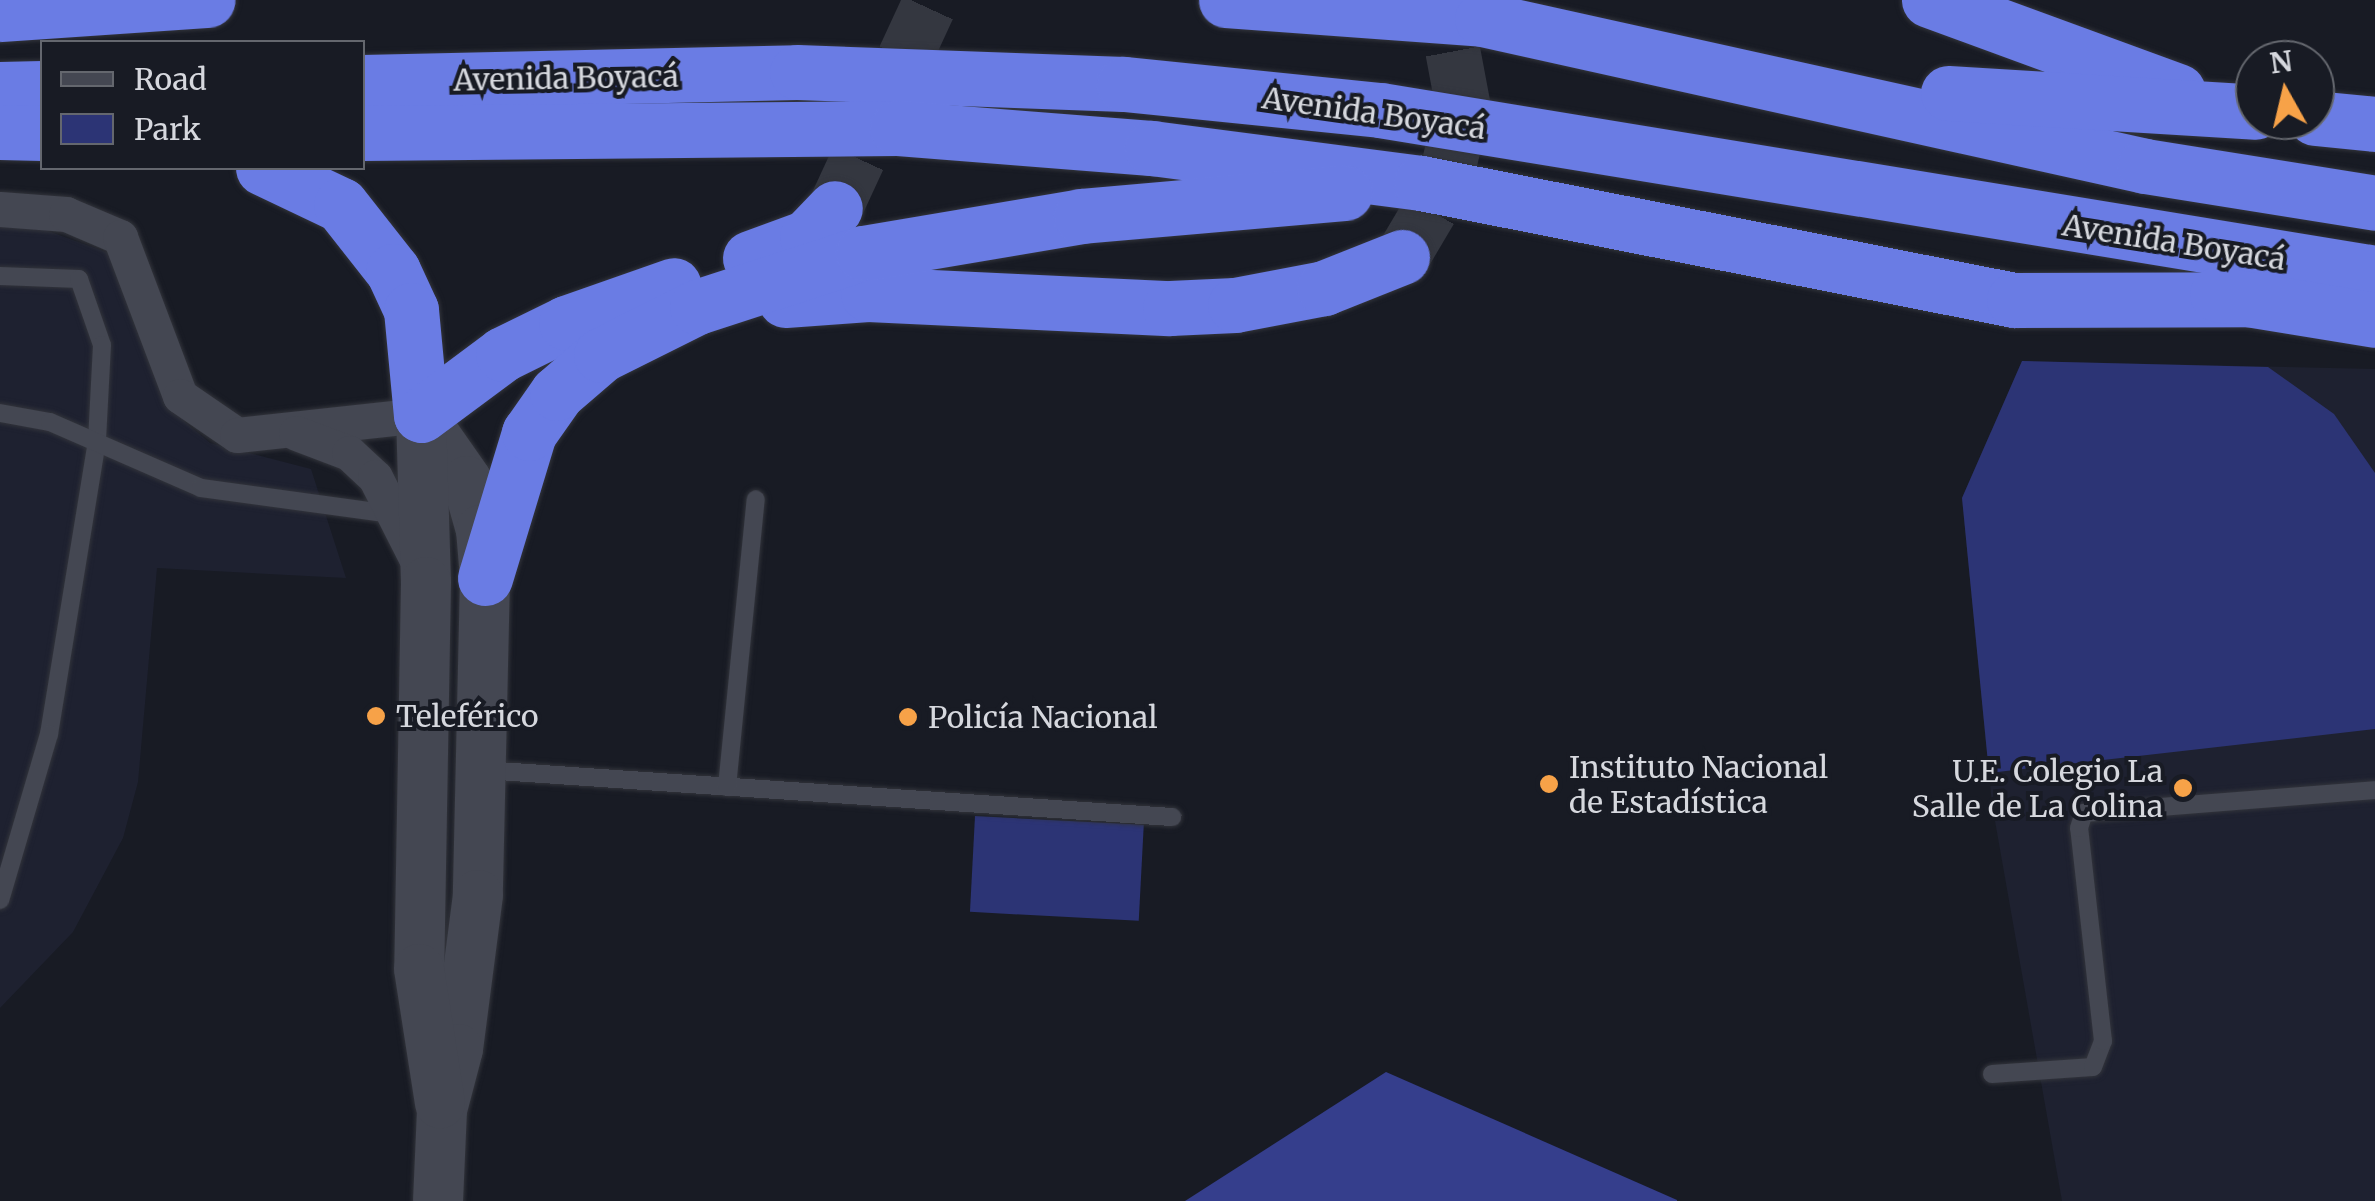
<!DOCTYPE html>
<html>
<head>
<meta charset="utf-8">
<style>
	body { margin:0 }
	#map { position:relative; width:2375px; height:1201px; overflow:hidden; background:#181b24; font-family:Merriweather,serif }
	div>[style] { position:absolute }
	.built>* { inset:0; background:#1e2130 }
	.green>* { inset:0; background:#2c3475; transform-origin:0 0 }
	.forest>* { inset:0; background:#353e8c }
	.highway-tunnel>* { height:55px; margin-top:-27.5px; transform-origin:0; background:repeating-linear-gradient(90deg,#343740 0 55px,transparent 0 83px) }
	.roads { filter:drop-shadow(0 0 2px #32343b) drop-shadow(0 0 2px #32343b) }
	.lane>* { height:18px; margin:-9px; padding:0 9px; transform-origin:9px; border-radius:9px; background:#444752 }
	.street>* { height:35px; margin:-17.5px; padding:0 17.5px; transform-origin:17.5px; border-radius:17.5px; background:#444752 }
	.secondary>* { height:50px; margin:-25px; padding:0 25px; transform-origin:25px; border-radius:25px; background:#444752 }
	.highway>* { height:55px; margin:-27.5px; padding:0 27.5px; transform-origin:27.5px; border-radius:27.5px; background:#6a7ce4 }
	.dots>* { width:28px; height:28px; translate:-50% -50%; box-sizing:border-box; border:5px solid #181b24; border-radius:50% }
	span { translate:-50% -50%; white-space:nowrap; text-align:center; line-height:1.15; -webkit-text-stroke:8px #181b24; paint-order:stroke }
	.street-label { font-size:30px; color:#d6d8de }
	.poi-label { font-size:30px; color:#d6d8de }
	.left { translate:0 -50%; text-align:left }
	.right { translate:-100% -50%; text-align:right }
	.legend { position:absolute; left:40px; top:40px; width:325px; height:130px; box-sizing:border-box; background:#181b24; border:2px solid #64676e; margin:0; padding:12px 18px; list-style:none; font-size:30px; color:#d6d8de }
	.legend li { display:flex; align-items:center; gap:20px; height:50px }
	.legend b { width:50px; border:2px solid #64676e }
	.north { position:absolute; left:2235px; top:40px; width:100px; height:100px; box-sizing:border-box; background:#181b24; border:2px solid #64676e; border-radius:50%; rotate:352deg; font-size:28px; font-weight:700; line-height:40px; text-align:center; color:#d6d8de }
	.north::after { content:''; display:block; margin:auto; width:35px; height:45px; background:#f7a248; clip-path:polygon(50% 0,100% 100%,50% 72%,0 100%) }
</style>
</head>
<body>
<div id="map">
	<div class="built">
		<div style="clip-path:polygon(0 223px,37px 227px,114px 255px,185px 422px,210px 443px,311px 469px,346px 578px,157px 568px,138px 782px,123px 838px,73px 932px,0 1008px)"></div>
		<div style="clip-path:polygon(2022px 361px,2375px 369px,2375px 1201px,2062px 1201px,1992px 804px,1962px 498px)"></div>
	</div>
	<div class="green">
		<div style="clip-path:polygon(2022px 361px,2268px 367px,2334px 414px,2375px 473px,2375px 729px,1989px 773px,1962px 498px)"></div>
		<div style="left:975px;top:816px;width:169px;height:96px;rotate:3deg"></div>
	</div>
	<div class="forest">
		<div style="clip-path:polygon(1386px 1072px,1677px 1200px,1677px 1201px,1185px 1201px)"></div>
	</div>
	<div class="highway-tunnel">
		<div style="left:835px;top:208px;width:229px;rotate:-65.2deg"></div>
		<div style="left:1402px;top:257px;width:82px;rotate:-59.4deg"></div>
		<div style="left:1444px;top:186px;width:83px;rotate:-76.8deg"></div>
		<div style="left:1463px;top:105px;width:76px;rotate:-100.6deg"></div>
		<div style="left:1449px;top:30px;width:33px;rotate:-113deg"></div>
	</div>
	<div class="roads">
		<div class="lane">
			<div style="left:0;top:276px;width:79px;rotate:2.2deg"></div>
			<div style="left:79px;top:279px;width:70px;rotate:70.8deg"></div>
			<div style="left:102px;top:345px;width:96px;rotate:93deg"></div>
			<div style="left:97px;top:441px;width:297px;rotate:99.3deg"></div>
			<div style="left:49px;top:734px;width:173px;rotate:106.4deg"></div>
			<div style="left:0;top:413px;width:51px;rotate:10.2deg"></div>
			<div style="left:50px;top:422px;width:165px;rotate:23.6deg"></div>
			<div style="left:201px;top:488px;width:193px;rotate:7.8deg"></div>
			<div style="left:484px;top:770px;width:690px;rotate:3.91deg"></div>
			<div style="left:727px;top:787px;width:289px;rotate:-84.3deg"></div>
			<div style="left:1992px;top:1074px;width:101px;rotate:-4deg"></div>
			<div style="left:2093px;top:1067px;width:28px;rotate:-69deg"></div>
			<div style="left:2103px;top:1041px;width:214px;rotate:-96.4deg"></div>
			<div style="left:2079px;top:828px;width:16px;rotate:-72deg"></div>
			<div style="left:2084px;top:813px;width:292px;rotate:-4.5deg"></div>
		</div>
		<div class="street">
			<div style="left:0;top:209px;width:66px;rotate:4.3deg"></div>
			<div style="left:66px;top:214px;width:59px;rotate:23.1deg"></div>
			<div style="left:120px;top:237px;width:170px;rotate:69.3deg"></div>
			<div style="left:180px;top:396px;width:69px;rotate:34.4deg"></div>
			<div style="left:237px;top:435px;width:185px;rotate:-6.2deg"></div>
			<div style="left:296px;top:433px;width:57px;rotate:20.7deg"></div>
			<div style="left:349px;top:453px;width:35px;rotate:43deg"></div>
			<div style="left:375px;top:477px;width:91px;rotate:63.2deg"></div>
		</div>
		<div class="secondary">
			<div style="left:421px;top:415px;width:80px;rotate:55.1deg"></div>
			<div style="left:467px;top:481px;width:51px;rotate:74.1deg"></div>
			<div style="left:481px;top:530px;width:48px;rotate:85.2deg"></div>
			<div style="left:485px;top:578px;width:317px;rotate:91.3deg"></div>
			<div style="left:478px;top:895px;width:155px;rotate:97.4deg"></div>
			<div style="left:458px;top:1049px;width:63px;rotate:104.7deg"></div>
			<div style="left:442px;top:1110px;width:91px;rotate:92.5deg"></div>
			<div style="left:421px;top:415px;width:167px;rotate:88.3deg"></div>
			<div style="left:426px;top:582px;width:387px;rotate:91deg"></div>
			<div style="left:419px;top:969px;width:136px;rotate:81.1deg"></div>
		</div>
		<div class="highway">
			<div style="left:1226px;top:0;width:257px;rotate:4.2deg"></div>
			<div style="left:1482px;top:19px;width:679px;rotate:12.5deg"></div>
			<div style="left:2145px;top:166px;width:233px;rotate:9.1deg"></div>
			<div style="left:1929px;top:0;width:265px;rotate:20.1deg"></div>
			<div style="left:0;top:14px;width:208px;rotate:-3.9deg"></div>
			<div style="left:362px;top:82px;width:435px;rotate:-1.3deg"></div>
			<div style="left:797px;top:72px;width:327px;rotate:2.1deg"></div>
			<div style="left:1124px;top:84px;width:257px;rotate:5.8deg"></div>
			<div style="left:1380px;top:110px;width:1008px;rotate:9.3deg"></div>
			<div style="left:0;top:89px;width:42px;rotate:-1.4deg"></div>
			<div style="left:1948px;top:93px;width:308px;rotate:3.5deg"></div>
			<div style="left:2315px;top:118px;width:60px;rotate:5.7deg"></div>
			<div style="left:0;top:132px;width:42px;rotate:1.4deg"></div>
			<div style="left:362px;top:133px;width:535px;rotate:-0.54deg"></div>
			<div style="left:897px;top:128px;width:256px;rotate:4.5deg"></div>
			<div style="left:1152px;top:148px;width:271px;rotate:7.4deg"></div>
			<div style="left:1421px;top:183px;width:604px;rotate:11.16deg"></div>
			<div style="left:2014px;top:300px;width:240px;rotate:-0.2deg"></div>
			<div style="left:263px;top:168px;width:86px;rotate:25.4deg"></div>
			<div style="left:341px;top:205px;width:84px;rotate:51.8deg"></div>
			<div style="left:393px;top:271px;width:43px;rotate:65.2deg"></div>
			<div style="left:411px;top:310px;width:105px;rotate:84.6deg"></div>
			<div style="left:750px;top:258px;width:61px;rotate:-20.2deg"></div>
			<div style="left:807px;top:237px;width:40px;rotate:-46deg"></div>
			<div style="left:2217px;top:294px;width:160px;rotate:9.3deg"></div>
			<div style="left:785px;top:300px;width:83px;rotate:-4.1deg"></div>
			<div style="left:868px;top:294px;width:302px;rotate:2.7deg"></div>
			<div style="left:1170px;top:308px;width:65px;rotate:-2.6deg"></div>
			<div style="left:1235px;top:305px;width:91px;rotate:-10.8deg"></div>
			<div style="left:1324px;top:288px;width:84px;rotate:-21.7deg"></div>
			<div style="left:421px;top:415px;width:102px;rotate:-36.6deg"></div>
			<div style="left:503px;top:354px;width:70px;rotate:-26.2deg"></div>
			<div style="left:566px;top:323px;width:114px;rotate:-19.4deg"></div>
			<div style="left:485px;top:578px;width:152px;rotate:-73.1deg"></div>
			<div style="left:529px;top:433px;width:49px;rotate:-55deg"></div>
			<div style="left:557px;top:393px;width:58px;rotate:-40.8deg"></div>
			<div style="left:601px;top:355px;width:107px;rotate:-26.6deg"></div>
			<div style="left:697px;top:307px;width:175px;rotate:-18deg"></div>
			<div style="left:863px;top:253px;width:221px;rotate:-9.6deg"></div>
			<div style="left:1081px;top:216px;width:265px;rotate:-5deg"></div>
		</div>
	</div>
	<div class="dots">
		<div style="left:376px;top:716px;background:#f7a248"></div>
		<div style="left:908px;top:717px;background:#f7a248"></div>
		<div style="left:1549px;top:784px;background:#f7a248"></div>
		<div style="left:2183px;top:788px;background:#f7a248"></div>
	</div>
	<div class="street-label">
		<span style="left:566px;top:78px;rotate:-1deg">Avenida Boyacá</span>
		<span style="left:1374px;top:113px;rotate:8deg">Avenida Boyacá</span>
		<span style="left:2174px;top:242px;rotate:9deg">Avenida Boyacá</span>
	</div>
	<div class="poi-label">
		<span class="left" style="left:396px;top:716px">Teleférico</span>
		<span class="left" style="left:928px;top:717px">Policía Nacional</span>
		<span class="left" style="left:1569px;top:784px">Instituto Nacional<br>de Estadística</span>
		<span class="right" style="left:2163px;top:788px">U.E. Colegio La<br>Salle de La Colina</span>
	</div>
	<ul class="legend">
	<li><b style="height:12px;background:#444752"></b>Road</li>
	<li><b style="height:28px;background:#2c3475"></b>Park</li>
	</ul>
	<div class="north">N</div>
</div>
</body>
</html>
